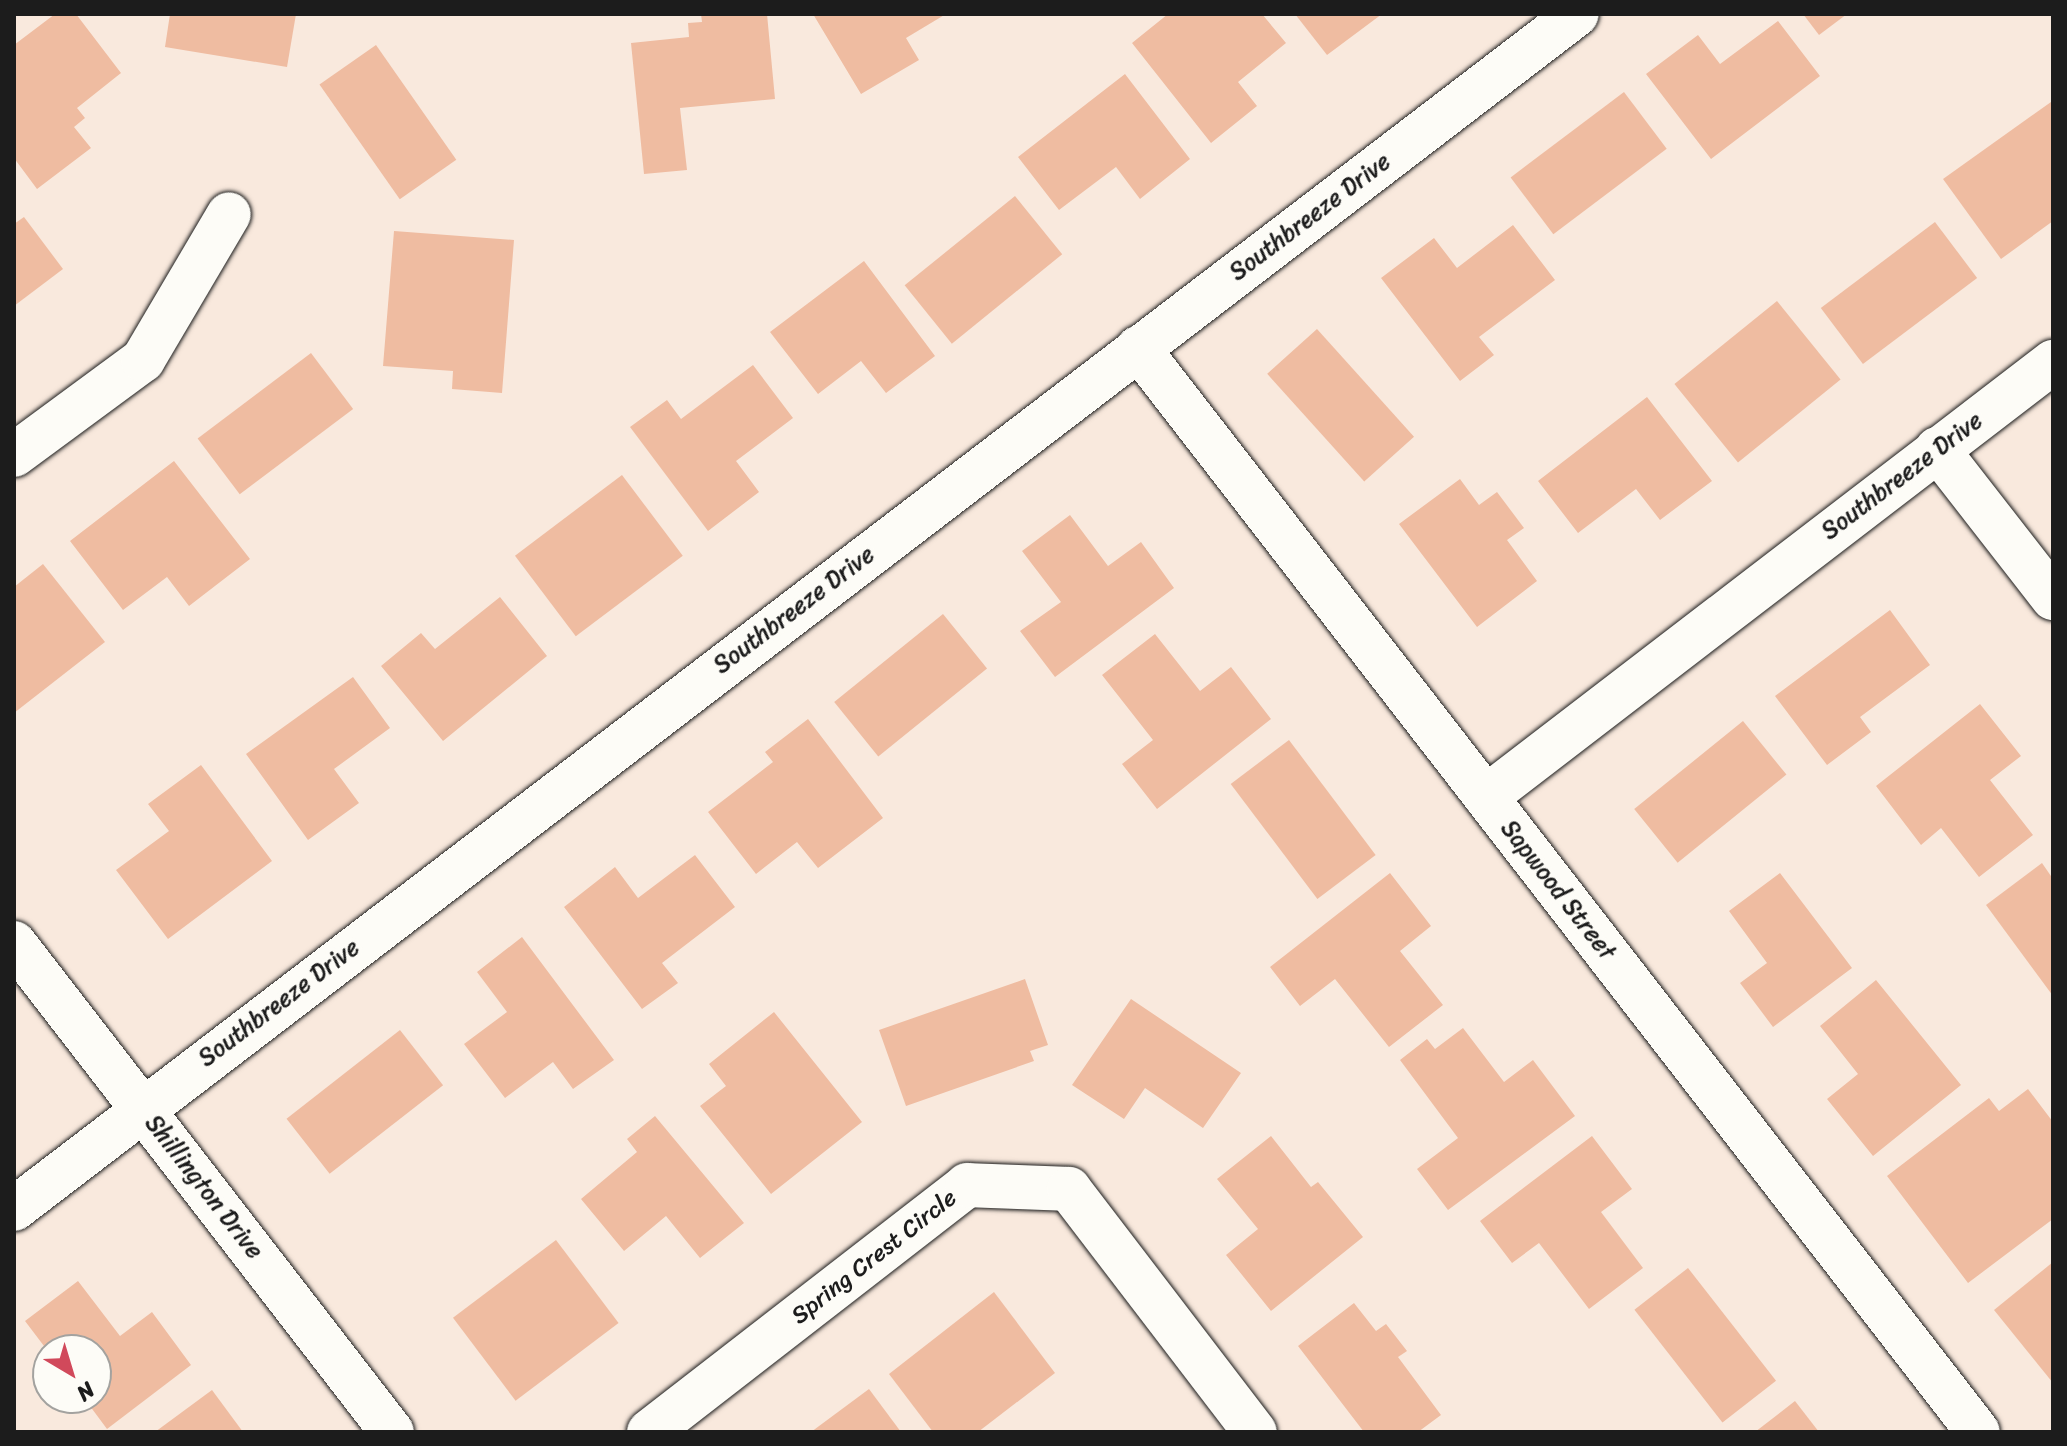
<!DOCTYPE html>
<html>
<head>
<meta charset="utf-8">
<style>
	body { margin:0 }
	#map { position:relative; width:2067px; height:1446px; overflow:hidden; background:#f9e9dd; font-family:Sriracha,sans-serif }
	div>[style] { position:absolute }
	.building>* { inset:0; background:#efbca1; transform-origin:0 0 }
	.roads { filter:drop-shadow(0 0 2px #1c1c1c) drop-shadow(0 0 2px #1c1c1c) }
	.street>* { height:44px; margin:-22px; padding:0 22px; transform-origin:22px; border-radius:22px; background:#fdfcf7 }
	span { translate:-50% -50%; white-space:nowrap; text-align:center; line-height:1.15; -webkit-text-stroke:8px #fdfcf7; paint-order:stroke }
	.street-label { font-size:24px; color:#1c1c1c }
	.frame { position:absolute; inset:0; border:16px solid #1c1c1c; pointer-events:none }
	.north { position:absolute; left:32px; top:1334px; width:80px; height:80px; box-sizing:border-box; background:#fdfcf7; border:2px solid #a3a29f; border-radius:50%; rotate:142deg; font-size:22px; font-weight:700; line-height:32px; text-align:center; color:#1c1c1c }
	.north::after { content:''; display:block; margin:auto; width:28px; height:36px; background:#d1495b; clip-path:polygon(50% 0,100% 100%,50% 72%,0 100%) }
</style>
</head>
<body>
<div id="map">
	<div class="building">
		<div style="clip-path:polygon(55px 14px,76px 14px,121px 73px,77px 108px,85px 118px,74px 127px,91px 148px,37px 189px,14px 158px,14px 45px)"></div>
		<div style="clip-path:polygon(170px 14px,296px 14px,287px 67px,165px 47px)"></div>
		<div style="clip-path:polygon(701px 14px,767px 14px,775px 99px,680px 108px,687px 170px,644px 174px,631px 43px,689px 37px,688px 23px,702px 22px)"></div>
		<div style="clip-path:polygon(813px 14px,946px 14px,906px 38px,919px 60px,861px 94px)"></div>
		<div style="clip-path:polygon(1168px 14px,1262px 14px,1286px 43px,1238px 82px,1257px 106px,1211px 143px,1132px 43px)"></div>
		<div style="clip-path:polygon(1295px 14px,1382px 14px,1327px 55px)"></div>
		<div style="clip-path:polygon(1803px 14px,1847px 14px,1819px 35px)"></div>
		<div style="clip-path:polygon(1778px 21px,1820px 76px,1711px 159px,1646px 74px,1698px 35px,1720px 64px)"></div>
		<div style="left:376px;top:45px;width:140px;height:69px;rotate:55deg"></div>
		<div style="clip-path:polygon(1125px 74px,1190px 159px,1140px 199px,1116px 167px,1059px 210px,1018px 157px)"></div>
		<div style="left:1624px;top:92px;width:71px;height:142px;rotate:53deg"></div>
		<div style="clip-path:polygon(2051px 102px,2053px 221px,2001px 259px,1943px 179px)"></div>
		<div style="left:1015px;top:196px;width:75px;height:142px;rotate:51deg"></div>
		<div style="clip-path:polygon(24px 217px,63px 269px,14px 306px,14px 224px)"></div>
		<div style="left:1935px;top:222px;width:70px;height:143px;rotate:53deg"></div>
		<div style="clip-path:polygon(1513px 225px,1555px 280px,1479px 337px,1494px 355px,1460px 381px,1381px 278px,1434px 238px,1457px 268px)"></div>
		<div style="clip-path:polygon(394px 231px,514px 240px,502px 393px,452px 389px,453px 371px,383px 366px)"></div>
		<div style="clip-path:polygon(864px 261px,935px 356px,886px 393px,861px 361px,818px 394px,770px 332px)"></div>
		<div style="left:1777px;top:301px;width:101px;height:132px;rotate:51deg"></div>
		<div style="left:1317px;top:329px;width:145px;height:67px;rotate:48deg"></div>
		<div style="left:311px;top:353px;width:70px;height:142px;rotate:53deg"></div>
		<div style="clip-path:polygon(753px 365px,793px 418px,736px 461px,759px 492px,708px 531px,630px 427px,667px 400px,681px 419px)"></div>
		<div style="clip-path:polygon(1647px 397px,1712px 481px,1660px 520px,1636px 489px,1578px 533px,1538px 481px)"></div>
		<div style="clip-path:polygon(174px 461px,250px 559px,189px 606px,167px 577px,123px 610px,70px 541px)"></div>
		<div style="left:622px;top:475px;width:101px;height:134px;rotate:53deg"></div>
		<div style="clip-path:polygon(1460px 479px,1479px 505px,1497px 492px,1524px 528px,1507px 540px,1537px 581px,1477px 627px,1399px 524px)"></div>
		<div style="clip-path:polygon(1070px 515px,1108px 566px,1141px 542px,1174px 588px,1055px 677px,1020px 631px,1061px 602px,1022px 551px)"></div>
		<div style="clip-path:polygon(43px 564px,105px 642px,14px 713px,14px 587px)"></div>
		<div style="clip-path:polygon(500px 597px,547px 656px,443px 741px,381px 666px,421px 633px,435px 649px)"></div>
		<div style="clip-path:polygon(1890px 610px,1930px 665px,1860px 717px,1871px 732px,1827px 765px,1775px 696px)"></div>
		<div style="left:943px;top:614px;width:70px;height:140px;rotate:51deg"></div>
		<div style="clip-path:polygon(1155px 634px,1200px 691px,1231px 667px,1271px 719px,1157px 809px,1122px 764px,1153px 740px,1102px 675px)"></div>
		<div style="clip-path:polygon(353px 677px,390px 728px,334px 769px,359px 803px,308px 840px,246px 754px)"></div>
		<div style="clip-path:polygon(1980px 704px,2021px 756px,1990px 780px,2033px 835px,1979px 877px,1941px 828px,1921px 845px,1876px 786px)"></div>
		<div style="clip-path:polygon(808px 719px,883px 818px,818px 868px,797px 842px,756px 874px,708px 812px,773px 762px,765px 752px)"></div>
		<div style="left:1743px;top:721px;width:69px;height:140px;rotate:51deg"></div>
		<div style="left:1289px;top:740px;width:144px;height:73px;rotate:53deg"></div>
		<div style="clip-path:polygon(201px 765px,272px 861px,168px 939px,116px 870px,169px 831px,148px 804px)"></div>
		<div style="clip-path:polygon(695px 855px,735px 907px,662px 963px,678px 983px,642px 1009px,564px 907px,615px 867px,638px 898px)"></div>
		<div style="clip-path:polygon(2042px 863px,2053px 879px,2053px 996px,1986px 905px)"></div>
		<div style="clip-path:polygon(1390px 873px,1431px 926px,1400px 951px,1443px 1005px,1389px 1047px,1335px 979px,1300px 1006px,1270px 967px)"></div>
		<div style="clip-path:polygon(1780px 873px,1852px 968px,1773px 1027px,1740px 983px,1767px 963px,1729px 911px)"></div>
		<div style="clip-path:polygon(522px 937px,614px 1060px,573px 1089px,553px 1062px,505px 1098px,464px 1044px,507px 1012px,477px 972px)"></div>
		<div style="clip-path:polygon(1025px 979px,1048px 1045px,1030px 1051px,1034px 1061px,906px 1106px,879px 1030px)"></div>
		<div style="clip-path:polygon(1876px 980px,1961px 1085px,1873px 1156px,1827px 1099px,1858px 1074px,1820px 1026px)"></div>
		<div style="clip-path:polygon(1131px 999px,1241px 1073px,1203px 1128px,1145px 1088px,1124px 1119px,1072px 1085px)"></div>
		<div style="clip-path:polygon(774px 1012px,862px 1122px,771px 1194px,700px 1106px,726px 1086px,709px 1064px)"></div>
		<div style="clip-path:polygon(1463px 1028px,1504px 1082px,1533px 1060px,1575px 1116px,1448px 1210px,1417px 1169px,1458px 1138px,1400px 1060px,1427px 1039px,1435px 1049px)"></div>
		<div style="left:400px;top:1030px;width:70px;height:144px;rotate:52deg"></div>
		<div style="clip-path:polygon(2028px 1089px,2053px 1122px,2053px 1219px,1968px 1283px,1887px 1176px,1989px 1098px,1999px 1111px)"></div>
		<div style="clip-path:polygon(655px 1116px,744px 1223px,700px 1258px,666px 1216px,624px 1251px,581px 1199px,637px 1152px,627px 1139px)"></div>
		<div style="clip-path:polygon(1271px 1136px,1311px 1187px,1318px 1182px,1363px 1237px,1271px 1311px,1226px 1255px,1258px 1229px,1217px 1179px)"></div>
		<div style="clip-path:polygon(1592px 1136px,1632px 1189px,1601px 1212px,1643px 1268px,1589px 1309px,1539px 1243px,1512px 1263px,1480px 1221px)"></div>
		<div style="left:556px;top:1240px;width:104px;height:129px;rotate:53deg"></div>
		<div style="clip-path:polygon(2053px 1262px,2053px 1383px,1994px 1310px)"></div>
		<div style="left:1688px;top:1268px;width:143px;height:68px;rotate:52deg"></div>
		<div style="clip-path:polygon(78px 1281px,120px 1336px,152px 1312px,191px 1365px,107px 1429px,84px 1398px,96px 1398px,96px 1350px,47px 1350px,25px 1321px)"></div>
		<div style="clip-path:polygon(994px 1292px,1055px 1373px,978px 1432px,933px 1432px,889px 1374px)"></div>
		<div style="clip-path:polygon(1354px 1303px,1376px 1331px,1386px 1324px,1407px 1351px,1398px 1357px,1441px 1415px,1418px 1432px,1364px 1432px,1298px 1346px)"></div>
		<div style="clip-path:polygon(869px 1389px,901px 1432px,811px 1432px)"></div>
		<div style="clip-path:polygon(212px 1390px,243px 1432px,155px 1432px)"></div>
		<div style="clip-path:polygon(1795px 1401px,1819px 1432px,1755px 1432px)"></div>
	</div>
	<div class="roads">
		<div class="street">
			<div style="left:1138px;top:348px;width:1371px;rotate:52.23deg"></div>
			<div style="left:1937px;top:449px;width:189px;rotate:52.1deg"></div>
			<div style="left:14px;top:455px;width:160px;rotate:-36.4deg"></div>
			<div style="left:143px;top:360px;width:169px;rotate:-59.5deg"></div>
			<div style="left:1486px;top:797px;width:715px;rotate:-37.5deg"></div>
			<div style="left:14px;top:943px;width:618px;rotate:52.3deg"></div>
			<div style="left:14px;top:1209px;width:1967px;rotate:-37.4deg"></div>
			<div style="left:649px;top:1432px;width:403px;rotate:-37.8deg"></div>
			<div style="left:967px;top:1185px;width:102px;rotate:2.2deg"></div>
			<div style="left:1069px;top:1189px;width:306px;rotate:52.6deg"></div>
		</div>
	</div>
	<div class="street-label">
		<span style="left:1310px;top:217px;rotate:-37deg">Southbreeze Drive</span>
		<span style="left:1902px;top:476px;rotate:-37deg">Southbreeze Drive</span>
		<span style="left:794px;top:610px;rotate:-37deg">Southbreeze Drive</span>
		<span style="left:1558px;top:890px;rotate:52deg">Sapwood Street</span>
		<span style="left:279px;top:1003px;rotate:-37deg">Southbreeze Drive</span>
		<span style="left:204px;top:1187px;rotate:52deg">Shillington Drive</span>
		<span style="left:874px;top:1257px;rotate:-38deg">Spring Crest Circle</span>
	</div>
	<div class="frame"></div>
	<div class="north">N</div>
</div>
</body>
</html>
